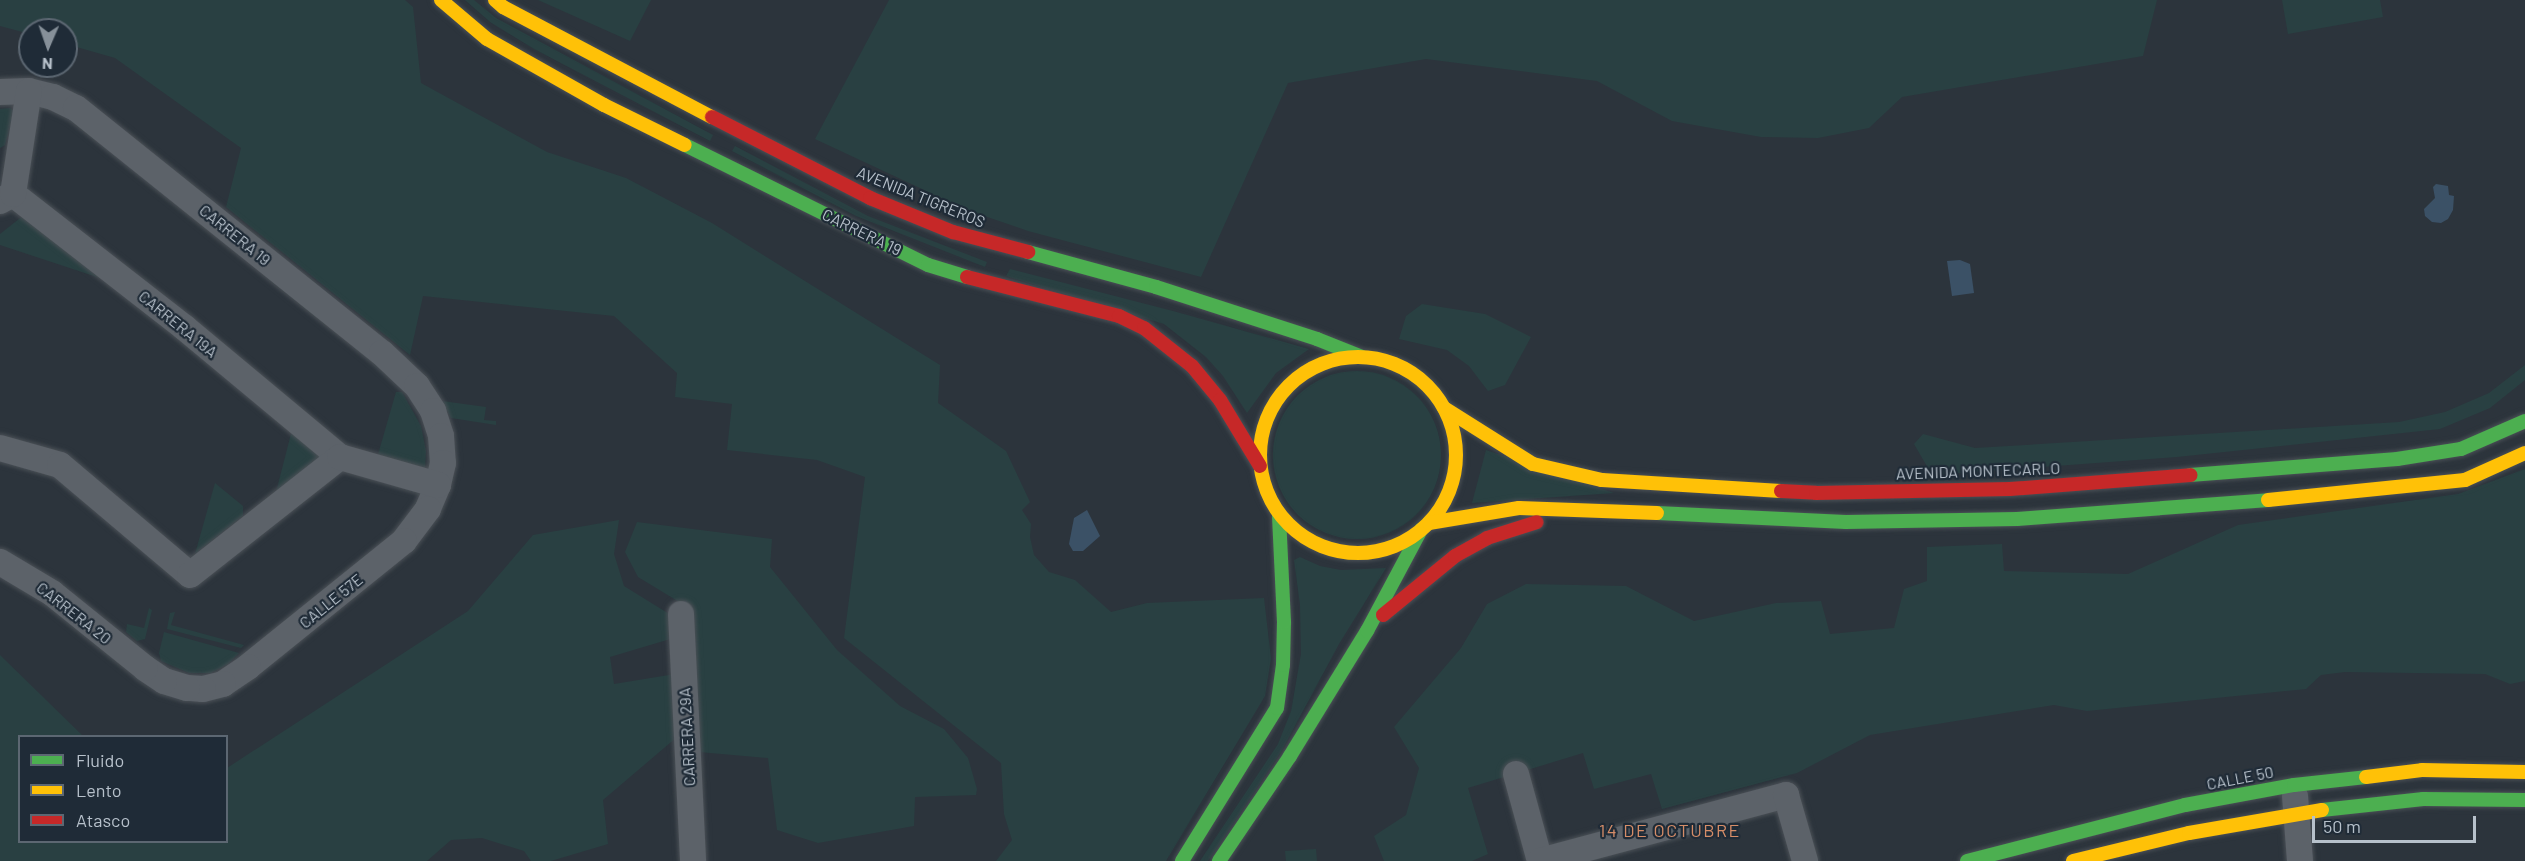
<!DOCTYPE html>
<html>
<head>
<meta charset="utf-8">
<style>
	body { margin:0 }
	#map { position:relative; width:2525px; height:861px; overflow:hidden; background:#2c343c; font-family:Barlow,sans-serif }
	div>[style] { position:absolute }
	.green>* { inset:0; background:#294042 }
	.round { border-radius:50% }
	.water>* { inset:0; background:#3b5166 }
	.roads { filter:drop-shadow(0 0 2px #4a5056) drop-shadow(0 0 2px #4a5056) }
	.street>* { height:26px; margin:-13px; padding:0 13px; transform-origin:13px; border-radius:13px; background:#5c6269 }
	.fast>* { height:14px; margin:-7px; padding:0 7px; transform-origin:7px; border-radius:7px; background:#4caf50 }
	.slow>* { height:14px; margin:-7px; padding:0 7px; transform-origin:7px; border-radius:7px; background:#ffc107 }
	.slow>.ring { margin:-7px; padding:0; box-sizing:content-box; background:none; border:14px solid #ffc107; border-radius:50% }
	.jam>* { height:14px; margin:-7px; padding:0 7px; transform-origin:7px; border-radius:7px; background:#c62828 }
	span { translate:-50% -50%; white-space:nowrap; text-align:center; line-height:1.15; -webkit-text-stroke:4.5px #1f2b37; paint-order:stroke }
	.street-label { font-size:16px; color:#b7c1cb }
	.neighbourhood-label { font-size:18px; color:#d68d68; letter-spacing:1.5px }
	.legend { position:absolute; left:18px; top:735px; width:210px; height:108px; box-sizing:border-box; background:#1f2b37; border:2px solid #5c6772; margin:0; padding:8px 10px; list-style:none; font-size:18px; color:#b7c1cb }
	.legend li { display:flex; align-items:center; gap:12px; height:30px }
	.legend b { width:30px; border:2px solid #5c6772 }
	.north { position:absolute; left:18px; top:18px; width:60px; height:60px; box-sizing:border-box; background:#1f2b37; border:2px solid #5c6772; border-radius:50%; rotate:182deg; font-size:16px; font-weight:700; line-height:24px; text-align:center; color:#b7c1cb }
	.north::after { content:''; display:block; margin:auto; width:21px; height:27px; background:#869099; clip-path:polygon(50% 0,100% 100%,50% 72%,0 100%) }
	.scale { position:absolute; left:2312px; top:816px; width:164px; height:27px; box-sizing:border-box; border:3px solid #b7c1cb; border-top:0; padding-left:8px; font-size:18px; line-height:21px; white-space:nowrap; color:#b7c1cb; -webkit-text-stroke:4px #1f2b37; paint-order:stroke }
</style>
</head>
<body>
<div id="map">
	<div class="green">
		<div style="clip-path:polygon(0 0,405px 0,413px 7px,421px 83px,547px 152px,626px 178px,712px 223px,940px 365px,938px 403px,1006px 451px,1030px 502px,1022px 510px,1031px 524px,1030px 537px,1034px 555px,1049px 572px,1075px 580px,1111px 612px,1147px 603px,1264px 598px,1271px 658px,1265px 696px,1166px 861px,996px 861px,1012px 840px,1004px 814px,1001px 763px,844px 638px,865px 477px,817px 460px,727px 450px,732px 404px,675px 397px,677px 373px,614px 316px,423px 296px,410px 355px,226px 207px,241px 148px,115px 58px,66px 44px,66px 30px,30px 30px,30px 34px,0 26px)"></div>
		<div style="clip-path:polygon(465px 0,474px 0,496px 18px,713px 135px,710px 141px,534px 49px,490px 22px)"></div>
		<div style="clip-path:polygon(538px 0,651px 0,630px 41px)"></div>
		<div style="clip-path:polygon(889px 0,2157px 0,2143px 56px,1902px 97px,1869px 128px,1818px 138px,1761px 137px,1672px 121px,1597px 81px,1426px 59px,1288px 83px,1201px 277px,1028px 231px,967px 210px,815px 139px)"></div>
		<div style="clip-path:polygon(2282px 0,2380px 0,2383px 17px,2288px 34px)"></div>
		<div style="clip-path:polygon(10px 108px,14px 111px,5px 145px,0 148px,0 109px)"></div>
		<div style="clip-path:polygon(735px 146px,868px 216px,987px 262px,985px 267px,856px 216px,732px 151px)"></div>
		<div style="clip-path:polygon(24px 215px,109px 281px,0 245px,0 234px)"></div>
		<div style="clip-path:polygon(1010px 269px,1173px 311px,1309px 349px,1276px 373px,1247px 413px,1223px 376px,1206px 357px,1164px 324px,1006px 276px)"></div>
		<div style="clip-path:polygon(1422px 304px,1485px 314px,1531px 337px,1505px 385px,1488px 391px,1469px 366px,1447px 350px,1399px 339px,1406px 316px)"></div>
		<div style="clip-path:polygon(2525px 365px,2525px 380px,2490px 408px,2440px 429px,2177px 457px,1932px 475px,1914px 444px,1923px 434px,1975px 448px,2399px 422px,2445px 412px,2489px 393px)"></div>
		<div class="round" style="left:1273px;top:371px;width:168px;height:168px"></div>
		<div style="clip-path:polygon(396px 392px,402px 392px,421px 426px,426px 451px,425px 468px,419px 469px,377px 458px)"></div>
		<div style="clip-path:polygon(442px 401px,486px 407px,484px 420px,496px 421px,496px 425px,451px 418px)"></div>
		<div style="clip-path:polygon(292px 430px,323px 458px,275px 496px)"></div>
		<div style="clip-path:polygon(1486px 450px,1614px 493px,1472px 503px)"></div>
		<div style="clip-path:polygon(2525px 469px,2525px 681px,2510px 684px,2485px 674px,2345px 672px,2321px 675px,2306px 689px,2087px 711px,2054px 705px,1870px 735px,1797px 773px,1662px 809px,1651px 774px,1594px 789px,1583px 753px,1468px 788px,1488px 854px,1472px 861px,1384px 861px,1374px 836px,1406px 815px,1419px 768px,1394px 727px,1461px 648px,1487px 604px,1526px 584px,1626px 586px,1694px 621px,1776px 603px,1821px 601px,1830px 634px,1894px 628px,1904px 589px,1927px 581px,1927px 547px,2002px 544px,2004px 571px,2128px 574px,2238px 525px,2458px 494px)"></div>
		<div style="clip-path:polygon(215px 483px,243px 506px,243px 516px,195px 554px)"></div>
		<div style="clip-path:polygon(619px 520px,614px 554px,624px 586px,674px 617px,677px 637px,610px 657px,614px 684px,675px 674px,677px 737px,603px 800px,608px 844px,551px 861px,531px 861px,524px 851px,482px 838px,451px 840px,427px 861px,0 861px,0 655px,83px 736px,20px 736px,20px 842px,226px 842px,227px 768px,468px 611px,533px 535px)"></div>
		<div style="clip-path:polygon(637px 522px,772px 539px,770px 567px,837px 650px,900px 706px,944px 729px,968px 758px,977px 789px,976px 795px,915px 797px,914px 826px,818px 843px,777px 830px,768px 758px,699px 752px,694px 611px,638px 577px,625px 552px)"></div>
		<div style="clip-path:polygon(1300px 557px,1320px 566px,1341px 570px,1386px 568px,1339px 644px,1282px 750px,1208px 861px,1200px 861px,1278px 744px,1291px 711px,1301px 654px,1300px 605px,1294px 560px)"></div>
		<div style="clip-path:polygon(149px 608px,152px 610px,145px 639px,137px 641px,126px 632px,127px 624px,144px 628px)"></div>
		<div style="clip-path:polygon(175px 612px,171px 625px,244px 645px,241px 648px,167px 629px,170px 613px)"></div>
		<div style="clip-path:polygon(164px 632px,239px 653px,228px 664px,211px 673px,189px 673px,161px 661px,159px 653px)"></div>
		<div style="clip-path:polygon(1316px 849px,1317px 861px,1286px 861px,1285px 851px)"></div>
	</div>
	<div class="water">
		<div style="clip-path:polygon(2436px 184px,2448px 186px,2449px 195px,2454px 196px,2453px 210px,2448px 219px,2441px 223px,2432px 222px,2425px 216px,2424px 209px,2435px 198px,2433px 187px)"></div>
		<div style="clip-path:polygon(1960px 260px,1970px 264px,1974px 293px,1952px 296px,1947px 261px)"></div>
		<div style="clip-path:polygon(1087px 510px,1100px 536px,1083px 551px,1073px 551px,1069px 544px,1074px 518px)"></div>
	</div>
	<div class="roads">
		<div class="street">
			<div style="left:0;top:92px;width:29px;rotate:-2deg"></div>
			<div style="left:29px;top:91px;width:25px;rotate:14deg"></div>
			<div style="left:53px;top:97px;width:25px;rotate:26deg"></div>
			<div style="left:76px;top:108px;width:392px;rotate:38.7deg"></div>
			<div style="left:382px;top:353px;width:48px;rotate:43.3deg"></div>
			<div style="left:417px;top:386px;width:30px;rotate:57deg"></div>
			<div style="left:433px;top:411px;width:26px;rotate:72deg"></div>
			<div style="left:441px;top:436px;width:27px;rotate:86deg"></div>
			<div style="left:443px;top:463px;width:23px;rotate:103deg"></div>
			<div style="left:438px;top:485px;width:26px;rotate:113deg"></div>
			<div style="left:428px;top:509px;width:40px;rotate:127deg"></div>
			<div style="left:404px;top:541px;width:201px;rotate:141.1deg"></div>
			<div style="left:248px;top:667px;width:30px;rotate:146deg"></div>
			<div style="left:223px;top:684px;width:21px;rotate:166deg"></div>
			<div style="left:203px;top:689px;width:16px;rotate:-176deg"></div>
			<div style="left:187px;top:688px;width:24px;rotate:-163deg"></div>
			<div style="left:164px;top:681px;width:23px;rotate:-146deg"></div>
			<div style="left:145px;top:668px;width:119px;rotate:-141.1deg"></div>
			<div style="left:52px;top:593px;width:61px;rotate:-149.2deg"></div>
			<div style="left:13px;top:194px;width:218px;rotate:37.9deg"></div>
			<div style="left:185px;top:328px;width:202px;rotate:39.8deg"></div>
			<div style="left:0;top:201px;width:15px;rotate:-28deg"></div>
			<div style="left:13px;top:194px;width:104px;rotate:-81.2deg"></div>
			<div style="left:0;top:448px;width:62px;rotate:15.8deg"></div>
			<div style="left:60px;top:465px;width:170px;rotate:40.2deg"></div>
			<div style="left:190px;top:575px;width:191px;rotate:-38.2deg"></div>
			<div style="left:340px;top:457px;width:102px;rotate:15.9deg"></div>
			<div style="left:681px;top:614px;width:247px;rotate:87.2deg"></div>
			<div style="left:1516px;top:774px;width:90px;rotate:74.6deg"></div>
			<div style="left:2295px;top:796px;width:65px;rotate:85.6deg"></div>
			<div style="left:1540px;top:861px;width:255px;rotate:-15deg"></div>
			<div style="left:1786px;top:795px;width:69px;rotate:73.9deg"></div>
		</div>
		<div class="fast">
			<div style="left:685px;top:145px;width:271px;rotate:26.3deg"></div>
			<div style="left:928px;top:265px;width:41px;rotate:17.1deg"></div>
			<div style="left:1028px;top:252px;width:133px;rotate:15.3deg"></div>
			<div style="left:1156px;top:287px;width:169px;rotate:17.9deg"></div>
			<div style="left:1317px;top:339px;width:48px;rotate:21.8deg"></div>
			<div style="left:2190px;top:475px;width:208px;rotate:-4.4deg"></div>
			<div style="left:2397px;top:459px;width:65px;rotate:-8.9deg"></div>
			<div style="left:2461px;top:449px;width:70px;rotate:-23.6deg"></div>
			<div style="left:1657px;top:513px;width:189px;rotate:2.7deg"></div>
			<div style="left:1846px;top:522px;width:171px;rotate:-1deg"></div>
			<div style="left:2017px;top:519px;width:252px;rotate:-4.3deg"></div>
			<div style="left:2322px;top:810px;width:102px;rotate:-6.2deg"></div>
			<div style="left:2423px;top:799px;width:102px;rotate:0.6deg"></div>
			<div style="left:1182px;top:861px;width:180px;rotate:-58.2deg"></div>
			<div style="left:1277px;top:708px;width:43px;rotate:-82.1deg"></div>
			<div style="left:1283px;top:665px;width:43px;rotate:-88.7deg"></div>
			<div style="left:1284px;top:622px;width:108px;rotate:-92.7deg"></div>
			<div style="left:1219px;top:861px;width:127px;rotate:-55.9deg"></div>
			<div style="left:1290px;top:756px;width:147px;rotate:-58.4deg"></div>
			<div style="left:1367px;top:631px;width:115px;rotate:-61.9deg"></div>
			<div style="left:1967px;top:861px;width:225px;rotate:-14.4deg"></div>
			<div style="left:2185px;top:805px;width:111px;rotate:-10.4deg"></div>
			<div style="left:2294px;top:785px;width:72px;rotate:-6.3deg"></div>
		</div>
		<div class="slow">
			<div style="left:441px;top:0;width:60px;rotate:40.3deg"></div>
			<div style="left:487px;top:39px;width:134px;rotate:29.4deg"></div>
			<div style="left:604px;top:105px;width:90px;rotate:26.3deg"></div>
			<div style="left:495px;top:0;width:11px;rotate:41deg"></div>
			<div style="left:503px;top:7px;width:236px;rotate:27.8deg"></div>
			<div class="ring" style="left:1260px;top:357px;width:182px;height:182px"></div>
			<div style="left:1444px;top:408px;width:105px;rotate:32.2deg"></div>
			<div style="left:1533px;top:464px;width:71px;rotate:13.1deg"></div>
			<div style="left:1602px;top:480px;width:179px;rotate:3.5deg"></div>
			<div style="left:2268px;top:500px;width:198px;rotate:-5.8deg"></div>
			<div style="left:2465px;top:480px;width:66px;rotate:-24.2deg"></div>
			<div style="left:1429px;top:523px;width:91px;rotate:-9.5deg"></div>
			<div style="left:1519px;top:508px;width:138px;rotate:2.1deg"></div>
			<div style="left:2366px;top:777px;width:56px;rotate:-7.1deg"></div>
			<div style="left:2422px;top:770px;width:103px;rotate:1.1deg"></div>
			<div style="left:2073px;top:861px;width:119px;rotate:-13.6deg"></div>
			<div style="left:2189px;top:833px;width:135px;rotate:-9.8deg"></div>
		</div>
		<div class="jam">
			<div style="left:712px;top:117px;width:178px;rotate:27.1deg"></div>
			<div style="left:870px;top:198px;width:90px;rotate:22.3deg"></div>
			<div style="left:953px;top:232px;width:78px;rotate:14.9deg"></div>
			<div style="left:967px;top:277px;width:157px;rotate:14.4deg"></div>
			<div style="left:1119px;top:316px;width:28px;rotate:26deg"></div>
			<div style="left:1144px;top:328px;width:61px;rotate:38.4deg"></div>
			<div style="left:1192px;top:366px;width:44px;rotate:50.5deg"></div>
			<div style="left:1220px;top:400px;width:77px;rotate:58.8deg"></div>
			<div style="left:1781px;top:491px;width:35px;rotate:3deg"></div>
			<div style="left:1816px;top:493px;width:194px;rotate:-1.2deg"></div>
			<div style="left:2010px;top:489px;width:181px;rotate:-4.4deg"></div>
			<div style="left:1383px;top:615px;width:93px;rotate:-39.3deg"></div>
			<div style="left:1455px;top:556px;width:37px;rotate:-29deg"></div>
			<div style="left:1487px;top:538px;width:52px;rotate:-17.7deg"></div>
		</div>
	</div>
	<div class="street-label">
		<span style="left:921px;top:197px;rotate:22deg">AVENIDA TIGREROS</span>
		<span style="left:862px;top:232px;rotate:26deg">CARRERA 19</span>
		<span style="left:235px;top:235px;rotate:39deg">CARRERA 19</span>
		<span style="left:178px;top:324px;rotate:39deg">CARRERA 19A</span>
		<span style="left:1978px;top:471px;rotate:-2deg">AVENIDA MONTECARLO</span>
		<span style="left:331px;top:601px;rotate:-39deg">CALLE 57E</span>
		<span style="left:74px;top:613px;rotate:38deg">CARRERA 20</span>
		<span style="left:687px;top:737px;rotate:-93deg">CARRERA 29A</span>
		<span style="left:2240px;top:778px;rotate:-11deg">CALLE 50</span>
	</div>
	<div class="neighbourhood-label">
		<span style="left:1670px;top:830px">14 DE OCTUBRE</span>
	</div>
	<ul class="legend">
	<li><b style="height:8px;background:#4caf50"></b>Fluido</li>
	<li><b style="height:8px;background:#ffc107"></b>Lento</li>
	<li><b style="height:8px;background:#c62828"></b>Atasco</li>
	</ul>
	<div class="north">N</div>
	<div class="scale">50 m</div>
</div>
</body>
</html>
